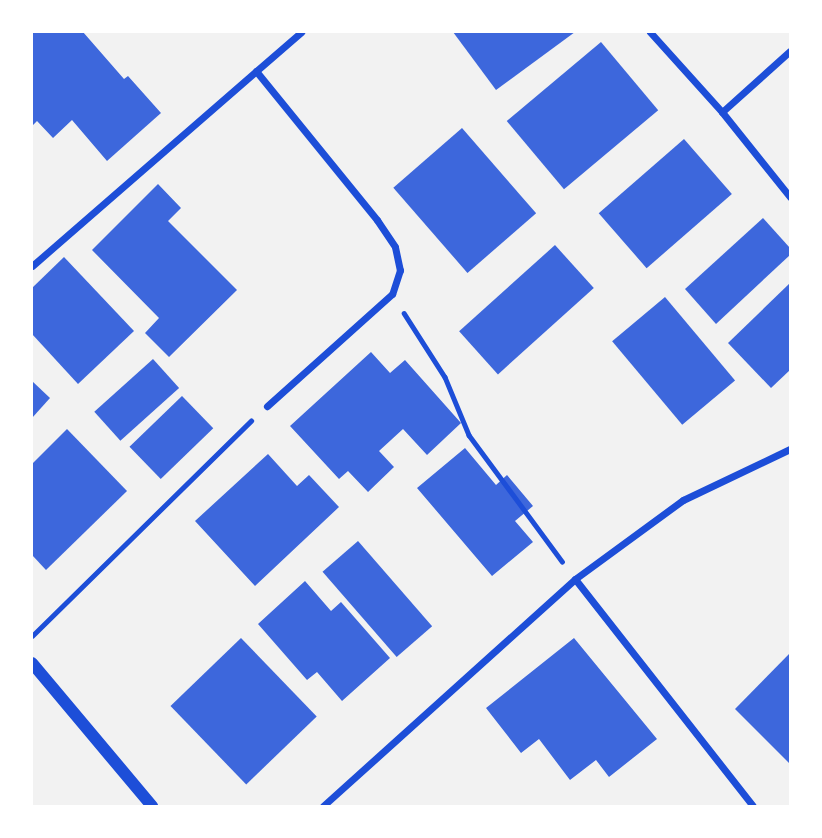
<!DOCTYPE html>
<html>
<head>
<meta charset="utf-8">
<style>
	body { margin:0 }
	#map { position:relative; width:822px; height:838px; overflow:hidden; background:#f2f2f2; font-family:"Source Sans 3",sans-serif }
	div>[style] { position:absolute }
	.building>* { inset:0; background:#3d67dc; transform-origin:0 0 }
	.path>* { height:4.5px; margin:-2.25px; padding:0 2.25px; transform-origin:2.25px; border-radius:2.25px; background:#1d4ed8 }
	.minor>* { height:7px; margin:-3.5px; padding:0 3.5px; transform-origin:3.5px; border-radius:3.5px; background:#1d4ed8 }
	.tertiary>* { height:12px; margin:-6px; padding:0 6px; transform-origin:6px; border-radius:6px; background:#1d4ed8 }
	span { translate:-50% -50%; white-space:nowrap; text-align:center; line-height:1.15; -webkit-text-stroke:7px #fff; paint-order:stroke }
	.frame { position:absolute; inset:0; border:33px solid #fff; pointer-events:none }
</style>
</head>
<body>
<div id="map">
	<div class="building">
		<div style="clip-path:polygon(32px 32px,83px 32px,124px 79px,128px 76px,161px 113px,107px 161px,72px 120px,53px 138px,37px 121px,32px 126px)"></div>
		<div style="clip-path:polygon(453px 32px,575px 32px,496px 90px)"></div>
		<div style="left:601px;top:42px;width:89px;height:123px;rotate:50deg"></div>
		<div style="left:462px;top:128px;width:113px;height:91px;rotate:49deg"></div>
		<div style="left:684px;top:139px;width:73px;height:113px;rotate:49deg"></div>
		<div style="clip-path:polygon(158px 184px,181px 208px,168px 221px,237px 290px,169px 357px,145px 333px,159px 318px,92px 250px)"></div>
		<div style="clip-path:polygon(763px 218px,790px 248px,790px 255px,716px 324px,685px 289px)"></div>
		<div style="left:555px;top:245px;width:58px;height:129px;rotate:48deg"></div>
		<div style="clip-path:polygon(64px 257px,134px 331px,78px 384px,32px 334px,32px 288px)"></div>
		<div style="clip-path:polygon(790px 283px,790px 370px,771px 388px,728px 343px)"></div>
		<div style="left:665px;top:297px;width:109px;height:69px;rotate:50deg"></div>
		<div style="clip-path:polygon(371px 352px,390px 373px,405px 360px,461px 423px,427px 455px,403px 429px,379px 451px,394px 467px,368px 492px,348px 471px,339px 479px,290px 426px)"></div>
		<div style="left:153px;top:359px;width:39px;height:79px;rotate:48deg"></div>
		<div style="clip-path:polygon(32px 381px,50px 398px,32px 418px)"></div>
		<div style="left:182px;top:396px;width:45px;height:73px;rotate:46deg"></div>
		<div style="clip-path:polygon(67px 429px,127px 491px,46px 570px,32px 555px,32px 464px)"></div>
		<div style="clip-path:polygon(465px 448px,496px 485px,507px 475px,533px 506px,515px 521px,533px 542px,492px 576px,417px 488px)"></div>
		<div style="clip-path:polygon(268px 454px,297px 486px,309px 475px,339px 507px,255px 586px,195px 521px)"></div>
		<div style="left:358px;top:541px;width:113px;height:47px;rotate:49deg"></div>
		<div style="clip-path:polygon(305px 581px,331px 611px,341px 602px,390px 658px,342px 701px,317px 672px,307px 680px,258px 624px)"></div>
		<div style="left:241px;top:638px;width:109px;height:98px;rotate:46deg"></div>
		<div style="clip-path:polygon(574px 638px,657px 739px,609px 777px,596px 760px,570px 780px,539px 739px,521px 753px,486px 708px)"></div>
		<div style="clip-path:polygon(790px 653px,790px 764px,735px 709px)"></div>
	</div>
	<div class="path">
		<div style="left:404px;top:313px;width:76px;rotate:57.4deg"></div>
		<div style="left:445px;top:377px;width:63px;rotate:67.5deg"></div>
		<div style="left:469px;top:435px;width:157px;rotate:53.6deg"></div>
		<div style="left:32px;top:636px;width:307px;rotate:-44.5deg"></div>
	</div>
	<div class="minor">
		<div style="left:650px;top:32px;width:108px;rotate:48deg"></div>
		<div style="left:722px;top:112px;width:109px;rotate:51.3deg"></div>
		<div style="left:256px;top:71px;width:192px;rotate:50.9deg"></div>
		<div style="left:377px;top:220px;width:32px;rotate:56deg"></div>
		<div style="left:395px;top:247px;width:24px;rotate:78deg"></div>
		<div style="left:400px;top:270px;width:25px;rotate:108deg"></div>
		<div style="left:392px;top:294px;width:168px;rotate:138.1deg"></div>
		<div style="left:722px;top:112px;width:91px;rotate:-41.9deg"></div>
		<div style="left:32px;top:266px;width:357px;rotate:-41deg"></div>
		<div style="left:575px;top:579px;width:288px;rotate:51.9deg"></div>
		<div style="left:323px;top:806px;width:339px;rotate:-42deg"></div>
		<div style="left:575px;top:579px;width:134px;rotate:-36.2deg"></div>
		<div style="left:683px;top:500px;width:119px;rotate:-25.5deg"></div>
	</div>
	<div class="tertiary">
		<div style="left:32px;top:663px;width:187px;rotate:50deg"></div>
	</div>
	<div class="frame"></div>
</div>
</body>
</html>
